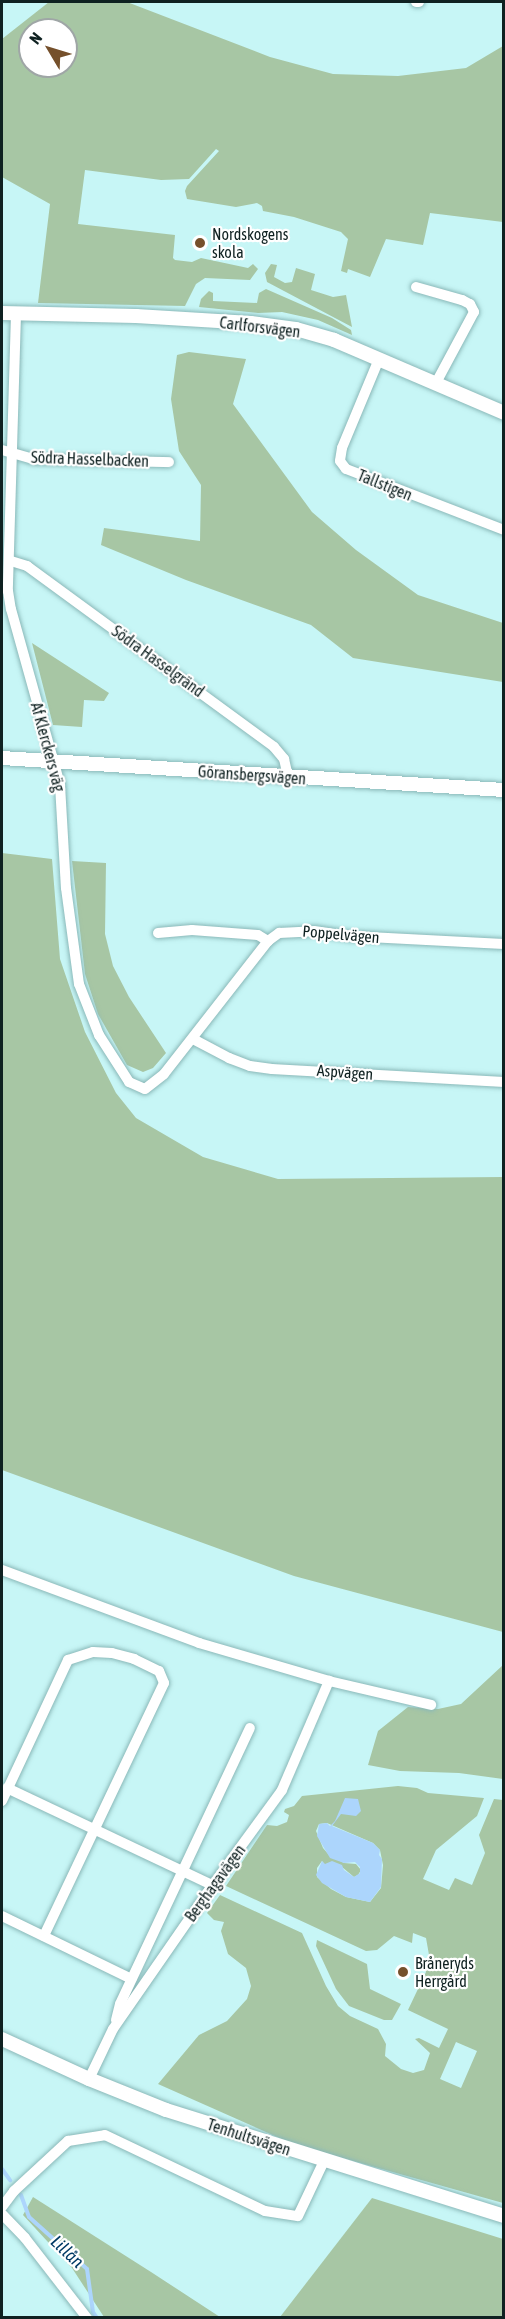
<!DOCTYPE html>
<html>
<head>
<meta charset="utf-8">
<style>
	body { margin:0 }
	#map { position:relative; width:505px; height:2319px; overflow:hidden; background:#c7f6f6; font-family:"Asap Condensed",sans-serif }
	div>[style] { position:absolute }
	.green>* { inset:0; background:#a7c6a4 }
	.water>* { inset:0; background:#acd5fc }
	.stream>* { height:4px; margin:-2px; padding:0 2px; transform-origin:2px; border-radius:2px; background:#acd5fc }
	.roads { filter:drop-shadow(0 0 2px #8ab8b8) drop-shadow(0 0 2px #8ab8b8) }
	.minor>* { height:10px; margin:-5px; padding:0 5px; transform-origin:5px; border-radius:5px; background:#fff }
	.tertiary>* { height:14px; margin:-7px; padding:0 7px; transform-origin:7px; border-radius:7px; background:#fff }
	.dots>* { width:16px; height:16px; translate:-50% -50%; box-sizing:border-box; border:3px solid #fff; border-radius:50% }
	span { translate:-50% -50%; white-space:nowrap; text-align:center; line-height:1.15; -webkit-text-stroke:4.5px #fff; paint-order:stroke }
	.poi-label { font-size:16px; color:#0f2121 }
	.left { translate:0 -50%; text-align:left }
	.street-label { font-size:16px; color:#0f2121 }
	.water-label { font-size:18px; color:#003a65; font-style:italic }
	.frame { position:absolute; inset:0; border:3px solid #0f2121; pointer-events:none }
	.north { position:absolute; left:18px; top:18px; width:60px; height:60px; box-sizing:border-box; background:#fff; border:2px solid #9fa6a6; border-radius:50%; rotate:308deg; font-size:16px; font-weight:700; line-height:24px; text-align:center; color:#0f2121 }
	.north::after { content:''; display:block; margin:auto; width:21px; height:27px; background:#75502b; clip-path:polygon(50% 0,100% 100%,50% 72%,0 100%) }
</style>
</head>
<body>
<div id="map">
	<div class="green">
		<div style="clip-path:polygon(evenodd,49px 2px,127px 2px,270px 57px,333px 74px,398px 76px,466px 68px,503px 46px,503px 222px,430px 213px,423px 245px,386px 239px,370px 277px,348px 269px,347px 273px,341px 271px,348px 239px,341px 232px,294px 217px,263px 211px,262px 206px,257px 203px,236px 207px,187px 199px,185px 191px,187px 186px,219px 151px,216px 149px,189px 179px,161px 180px,85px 170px,78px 224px,175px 235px,173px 258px,175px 260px,192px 262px,201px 258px,248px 268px,253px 264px,258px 269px,250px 280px,205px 278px,196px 284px,185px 306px,38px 303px,50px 204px,2px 177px,2px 39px,49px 2px,30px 30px,66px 30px,66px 66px,30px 66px,30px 30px)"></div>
		<div style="clip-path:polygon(271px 264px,277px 265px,274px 277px,285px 283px,292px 282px,296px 268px,315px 274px,311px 290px,333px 297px,346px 295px,352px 327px,267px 282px,265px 273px)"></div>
		<div style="clip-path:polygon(266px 289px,332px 318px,351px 330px,352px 335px,318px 320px,282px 312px,258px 313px,199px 307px,201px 299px,209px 291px,213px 293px,213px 301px,257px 303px,259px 293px)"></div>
		<div style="clip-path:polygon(189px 352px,246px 359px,233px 404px,312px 512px,356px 550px,418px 595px,503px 623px,503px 682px,353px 658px,311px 625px,186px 580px,101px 545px,104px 528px,200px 541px,201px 485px,179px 451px,171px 399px,177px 355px)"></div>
		<div style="clip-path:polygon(32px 643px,109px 693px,104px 701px,84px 700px,82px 727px,53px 725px)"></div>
		<div style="clip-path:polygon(2px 853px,52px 859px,60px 959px,85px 1032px,116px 1093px,136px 1118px,203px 1157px,278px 1179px,503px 1177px,503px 1632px,294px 1576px,2px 1470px)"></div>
		<div style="clip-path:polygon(72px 861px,106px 863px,105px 934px,113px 966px,129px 997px,166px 1053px,153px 1068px,143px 1072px,127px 1065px,98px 1014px,85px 974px)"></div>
		<div style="clip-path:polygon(503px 1665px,503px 1779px,459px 1773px,400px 1771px,368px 1765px,378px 1731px,408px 1707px,438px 1709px,461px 1704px)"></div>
		<div style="clip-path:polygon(evenodd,398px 1786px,417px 1788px,428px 1793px,484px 1798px,477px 1816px,436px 1850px,423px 1879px,449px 1890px,455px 1878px,472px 1885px,485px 1853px,479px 1835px,494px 1799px,503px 1800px,503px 2203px,293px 2144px,158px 2084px,199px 2035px,227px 2021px,247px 1999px,251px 1986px,246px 1968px,228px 1954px,221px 1931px,224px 1922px,214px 1920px,207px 1913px,220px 1895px,302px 1933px,326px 1986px,338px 2006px,350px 2016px,378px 2029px,386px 2044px,385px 2056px,401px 2069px,413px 2073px,424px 2070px,430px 2053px,415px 2039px,419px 2038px,439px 2048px,448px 2029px,408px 2010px,426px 1972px,424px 1966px,429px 1955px,426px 1938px,413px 1933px,412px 1943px,394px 1936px,377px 1950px,366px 1951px,226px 1886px,267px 1825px,277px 1826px,287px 1822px,289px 1815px,284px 1812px,285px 1809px,294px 1806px,302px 1796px,398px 1786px,327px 1823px,373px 1843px,380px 1850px,383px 1865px,381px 1888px,370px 1902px,346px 1897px,331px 1889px,317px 1877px,317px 1868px,322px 1861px,325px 1865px,342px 1867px,354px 1877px,358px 1875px,361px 1870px,356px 1864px,344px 1863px,329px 1855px,323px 1848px,316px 1831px,319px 1824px,327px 1823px,398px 1786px,456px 2042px,477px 2051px,461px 2088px,440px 2079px,456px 2042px)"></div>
		<div style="clip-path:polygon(317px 1940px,367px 1964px,370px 1989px,401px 2004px,392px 2020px,384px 2020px,349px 2006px,336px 1989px,316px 1946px)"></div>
		<div style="clip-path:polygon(33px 2197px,151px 2272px,220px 2317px,104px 2317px,72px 2268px,23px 2215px)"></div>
		<div style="clip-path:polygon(372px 2198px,503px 2239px,503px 2317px,280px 2317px)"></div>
	</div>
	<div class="water">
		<div style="clip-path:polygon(345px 1798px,358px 1799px,361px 1811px,356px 1816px,341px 1814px,332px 1826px,373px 1843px,380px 1850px,379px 1855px,382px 1859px,381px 1887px,370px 1902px,346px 1897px,322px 1883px,316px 1875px,322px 1861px,325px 1864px,332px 1861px,342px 1865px,344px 1870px,354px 1877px,360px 1873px,360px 1867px,355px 1862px,344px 1863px,330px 1858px,317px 1836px,319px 1824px,327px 1823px,330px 1826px,335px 1821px)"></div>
	</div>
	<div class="stream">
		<div style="left:2px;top:2169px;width:14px;rotate:54deg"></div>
		<div style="left:21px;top:2195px;width:23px;rotate:70deg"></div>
		<div style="left:29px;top:2217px;width:78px;rotate:41.9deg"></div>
		<div style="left:87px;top:2269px;width:43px;rotate:82.1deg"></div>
		<div style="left:93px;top:2312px;width:7px;rotate:56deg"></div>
	</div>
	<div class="roads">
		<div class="minor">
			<div style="left:416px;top:2px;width:3px"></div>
			<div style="left:416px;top:287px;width:48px;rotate:15.8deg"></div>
			<div style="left:462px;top:300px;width:9px;rotate:27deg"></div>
			<div style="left:470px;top:304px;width:9px;rotate:63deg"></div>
			<div style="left:474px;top:312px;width:81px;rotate:118.2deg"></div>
			<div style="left:16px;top:314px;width:277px;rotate:91.7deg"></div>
			<div style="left:8px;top:591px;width:18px;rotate:81deg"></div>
			<div style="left:11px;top:609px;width:183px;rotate:74.4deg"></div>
			<div style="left:60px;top:785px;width:103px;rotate:86.7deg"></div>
			<div style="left:66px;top:888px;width:97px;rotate:82.3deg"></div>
			<div style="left:79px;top:984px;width:55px;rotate:68.6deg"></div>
			<div style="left:99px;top:1035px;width:56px;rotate:57.4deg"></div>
			<div style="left:129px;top:1082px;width:17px;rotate:24deg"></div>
			<div style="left:145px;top:1089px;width:24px;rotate:-38deg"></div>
			<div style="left:164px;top:1074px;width:169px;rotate:-52deg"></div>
			<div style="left:268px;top:941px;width:14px;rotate:-36deg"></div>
			<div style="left:279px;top:933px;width:35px;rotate:-3deg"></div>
			<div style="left:314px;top:931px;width:35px;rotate:8deg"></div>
			<div style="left:349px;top:936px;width:155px;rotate:3deg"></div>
			<div style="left:379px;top:359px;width:96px;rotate:112.6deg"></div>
			<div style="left:342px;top:448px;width:13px;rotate:99deg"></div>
			<div style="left:340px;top:461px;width:10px;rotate:53deg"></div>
			<div style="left:346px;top:469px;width:169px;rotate:21.1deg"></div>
			<div style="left:2px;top:450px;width:32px;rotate:16deg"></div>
			<div style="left:33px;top:459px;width:136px;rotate:1.3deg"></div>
			<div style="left:11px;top:561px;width:17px;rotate:17deg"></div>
			<div style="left:27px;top:566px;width:306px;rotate:36.2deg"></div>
			<div style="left:274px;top:747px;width:16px;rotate:50deg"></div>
			<div style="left:284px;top:759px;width:18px;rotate:77deg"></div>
			<div style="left:158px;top:933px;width:34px;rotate:-5deg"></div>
			<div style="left:192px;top:930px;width:66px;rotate:4.3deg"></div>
			<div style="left:258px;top:935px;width:12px;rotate:31deg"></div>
			<div style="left:193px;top:1039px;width:41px;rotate:27.8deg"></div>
			<div style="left:229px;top:1058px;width:22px;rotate:21deg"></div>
			<div style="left:250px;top:1066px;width:22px;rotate:8deg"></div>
			<div style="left:272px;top:1069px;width:232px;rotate:3.2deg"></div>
			<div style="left:2px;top:1570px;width:210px;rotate:20.3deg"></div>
			<div style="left:199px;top:1643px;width:135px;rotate:16.3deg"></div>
			<div style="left:329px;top:1681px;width:105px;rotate:13.2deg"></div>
			<div style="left:7px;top:1788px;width:227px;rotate:25.3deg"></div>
			<div style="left:2px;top:1801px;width:156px;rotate:-64.9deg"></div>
			<div style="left:68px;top:1660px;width:26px;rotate:-18deg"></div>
			<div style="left:93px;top:1652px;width:19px;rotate:3deg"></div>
			<div style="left:112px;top:1653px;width:23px;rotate:15deg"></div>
			<div style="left:134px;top:1659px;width:28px;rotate:26deg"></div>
			<div style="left:159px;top:1671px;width:13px;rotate:67deg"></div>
			<div style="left:164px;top:1683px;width:280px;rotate:115.4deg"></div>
			<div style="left:2px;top:1916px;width:144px;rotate:25.9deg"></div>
			<div style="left:116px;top:2020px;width:16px;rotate:-76deg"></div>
			<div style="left:120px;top:2004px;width:305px;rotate:-64.8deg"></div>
			<div style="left:89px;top:2079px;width:55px;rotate:-64.4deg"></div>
			<div style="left:113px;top:2029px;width:165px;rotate:-55.3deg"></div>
			<div style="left:207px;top:1893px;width:127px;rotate:-53.9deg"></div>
			<div style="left:282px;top:1790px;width:119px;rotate:-66.7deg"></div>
			<div style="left:2px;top:2207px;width:20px;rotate:-53deg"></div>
			<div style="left:14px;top:2191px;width:74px;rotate:-42.8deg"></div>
			<div style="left:68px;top:2141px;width:37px;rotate:-9deg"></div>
			<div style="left:105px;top:2135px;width:177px;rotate:25.4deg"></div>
			<div style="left:265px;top:2211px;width:33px;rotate:9deg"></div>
			<div style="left:298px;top:2216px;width:61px;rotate:-64.7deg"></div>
			<div style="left:2px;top:2214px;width:33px;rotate:46deg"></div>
			<div style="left:25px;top:2238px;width:101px;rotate:52.2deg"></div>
		</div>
		<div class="tertiary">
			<div style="left:2px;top:313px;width:134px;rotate:1.3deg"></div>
			<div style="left:136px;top:316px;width:115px;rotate:3.5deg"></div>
			<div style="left:251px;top:323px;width:45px;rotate:7.6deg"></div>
			<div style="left:296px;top:329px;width:40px;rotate:16deg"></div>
			<div style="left:334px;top:340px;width:185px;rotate:23.2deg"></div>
			<div style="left:2px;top:758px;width:503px;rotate:3.65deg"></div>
			<div style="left:2px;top:2039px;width:96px;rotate:24.7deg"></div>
			<div style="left:89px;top:2079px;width:83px;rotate:21.9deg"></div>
			<div style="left:166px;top:2110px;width:354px;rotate:17.4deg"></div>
		</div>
	</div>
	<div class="dots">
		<div style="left:200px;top:243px;background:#75502b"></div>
		<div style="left:403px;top:1972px;background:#75502b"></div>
	</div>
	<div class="poi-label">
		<span class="left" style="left:212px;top:243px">Nordskogens<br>skola</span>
		<span class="left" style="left:415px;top:1972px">Bråneryds<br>Herrgård</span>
	</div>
	<div class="street-label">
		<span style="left:260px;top:327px;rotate:7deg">Carlforsvägen</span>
		<span style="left:90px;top:459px;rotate:2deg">Södra Hasselbacken</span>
		<span style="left:385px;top:485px;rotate:22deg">Tallstigen</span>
		<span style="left:158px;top:661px;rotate:36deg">Södra Hasselgränd</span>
		<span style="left:48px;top:747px;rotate:75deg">Af Klerckers väg</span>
		<span style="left:252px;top:775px;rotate:4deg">Göransbergsvägen</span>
		<span style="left:341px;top:934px;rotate:5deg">Poppelvägen</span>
		<span style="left:345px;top:1072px;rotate:4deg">Aspvägen</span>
		<span style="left:215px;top:1883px;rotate:-54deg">Berghagavägen</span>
		<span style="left:249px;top:2137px;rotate:18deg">Tenhultsvägen</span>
	</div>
	<div class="water-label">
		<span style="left:67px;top:2252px;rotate:43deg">Lillån</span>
	</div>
	<div class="frame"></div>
	<div class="north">N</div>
</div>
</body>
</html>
